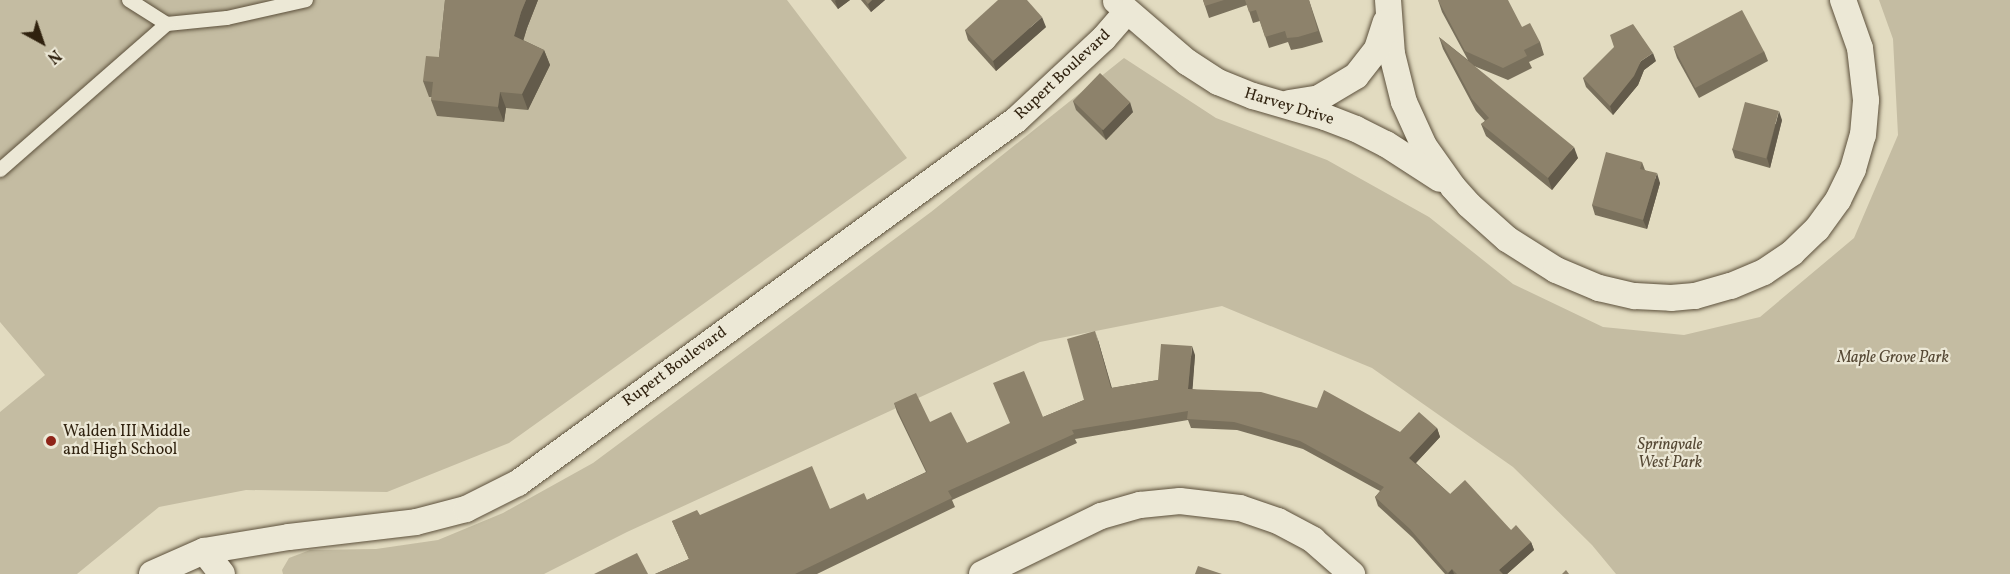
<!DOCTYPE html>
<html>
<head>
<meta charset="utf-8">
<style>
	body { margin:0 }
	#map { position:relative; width:2010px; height:574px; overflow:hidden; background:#e2dbc0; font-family:Vollkorn,serif }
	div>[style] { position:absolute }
	.green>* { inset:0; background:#c4bca2 }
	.roads { filter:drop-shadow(0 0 2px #5c503b) drop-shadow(0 0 2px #5c503b) }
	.service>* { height:14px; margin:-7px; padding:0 7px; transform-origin:7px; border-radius:7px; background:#ece8d6 }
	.minor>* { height:26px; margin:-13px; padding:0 13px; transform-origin:13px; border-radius:13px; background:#ece8d6 }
	.wall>* { inset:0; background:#79705c }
	.shaded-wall>* { inset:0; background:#635b4b }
	.building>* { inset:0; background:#8d826b; transform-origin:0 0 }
	.dots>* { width:16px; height:16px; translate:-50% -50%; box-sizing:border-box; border:3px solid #ece8d6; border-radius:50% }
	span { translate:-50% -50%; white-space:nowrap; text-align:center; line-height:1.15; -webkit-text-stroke:4.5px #ece8d6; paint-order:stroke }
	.street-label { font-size:16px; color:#30220f }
	.park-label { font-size:16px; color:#554834; font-style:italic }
	.poi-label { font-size:16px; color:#30220f }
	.left { translate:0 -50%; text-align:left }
	.north { position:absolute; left:12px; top:12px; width:60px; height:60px; -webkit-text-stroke:4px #ece8d6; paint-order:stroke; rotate:140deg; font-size:16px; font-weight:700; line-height:24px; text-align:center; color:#30220f }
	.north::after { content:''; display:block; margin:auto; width:21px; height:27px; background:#30220f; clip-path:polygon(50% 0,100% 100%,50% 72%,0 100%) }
</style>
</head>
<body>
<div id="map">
	<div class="green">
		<div style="clip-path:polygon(0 0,787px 0,907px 158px,509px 443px,387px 492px,246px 490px,159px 507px,77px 574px,0 574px,0 412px,45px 375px,0 322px)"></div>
		<div style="clip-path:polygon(1879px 0,2010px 0,2010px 574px,1616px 574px,1592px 545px,1513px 467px,1372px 368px,1222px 306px,1040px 342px,627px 532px,544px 574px,283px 574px,282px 570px,289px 558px,310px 550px,376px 549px,438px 540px,503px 513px,593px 463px,931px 212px,1124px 58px,1216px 118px,1327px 160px,1429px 217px,1513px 284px,1603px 327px,1684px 335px,1760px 317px,1854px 238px,1898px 135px,1893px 39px)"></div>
	</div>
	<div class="roads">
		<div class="service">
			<div style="left:129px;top:0;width:45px;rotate:32.3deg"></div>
			<div style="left:167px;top:24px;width:60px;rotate:-5.7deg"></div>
			<div style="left:227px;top:18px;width:81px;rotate:-12.8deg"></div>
			<div style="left:0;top:170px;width:222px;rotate:-41.2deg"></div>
		</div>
		<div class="minor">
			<div style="left:1388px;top:0;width:54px;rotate:85.8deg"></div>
			<div style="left:1392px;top:54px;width:49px;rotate:76deg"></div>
			<div style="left:1404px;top:102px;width:48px;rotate:65.6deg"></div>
			<div style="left:1424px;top:146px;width:50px;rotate:54.7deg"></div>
			<div style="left:1453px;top:187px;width:24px;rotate:48deg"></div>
			<div style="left:1469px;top:205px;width:51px;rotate:41.8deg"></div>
			<div style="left:1507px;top:239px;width:58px;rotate:32.3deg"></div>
			<div style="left:1556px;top:270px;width:47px;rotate:22.7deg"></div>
			<div style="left:1599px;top:288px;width:37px;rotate:13deg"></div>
			<div style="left:1635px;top:296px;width:36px;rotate:3deg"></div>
			<div style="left:1671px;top:298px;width:24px;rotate:-5deg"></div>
			<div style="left:1695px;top:296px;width:37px;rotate:-16deg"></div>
			<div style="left:1731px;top:286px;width:36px;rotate:-23deg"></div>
			<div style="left:1764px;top:272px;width:34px;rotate:-34deg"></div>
			<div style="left:1792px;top:253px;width:35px;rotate:-44deg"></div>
			<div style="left:1817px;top:229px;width:36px;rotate:-54deg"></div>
			<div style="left:1838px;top:200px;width:34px;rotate:-64deg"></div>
			<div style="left:1853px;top:169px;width:35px;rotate:-74deg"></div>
			<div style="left:1863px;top:135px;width:35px;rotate:-85deg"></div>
			<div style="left:1866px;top:100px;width:52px;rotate:-96.6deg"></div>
			<div style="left:1860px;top:48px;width:51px;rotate:-109.5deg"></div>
			<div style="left:1116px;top:1px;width:94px;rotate:40.7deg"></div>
			<div style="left:1187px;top:62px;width:37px;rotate:33deg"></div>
			<div style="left:1218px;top:82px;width:38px;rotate:22deg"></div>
			<div style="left:1253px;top:96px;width:75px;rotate:16.3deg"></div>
			<div style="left:1325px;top:117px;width:33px;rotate:21deg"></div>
			<div style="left:1356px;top:129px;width:34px;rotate:27deg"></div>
			<div style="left:1386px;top:144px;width:64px;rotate:32.9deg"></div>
			<div style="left:1289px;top:103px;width:30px;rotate:-9deg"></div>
			<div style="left:1319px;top:98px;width:43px;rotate:-30.7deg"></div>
			<div style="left:1356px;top:76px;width:34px;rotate:-52deg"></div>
			<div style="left:1377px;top:49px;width:28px;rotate:-72deg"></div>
			<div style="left:204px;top:551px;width:29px;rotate:52deg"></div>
			<div style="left:152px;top:574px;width:57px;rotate:-23.9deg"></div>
			<div style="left:204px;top:551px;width:86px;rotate:-9.4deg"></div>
			<div style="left:289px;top:537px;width:128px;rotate:-6.7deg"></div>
			<div style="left:416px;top:522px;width:52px;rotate:-14.6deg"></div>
			<div style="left:466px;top:509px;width:58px;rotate:-26.6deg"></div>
			<div style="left:518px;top:483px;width:616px;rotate:-36.09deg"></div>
			<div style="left:1016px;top:120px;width:120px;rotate:-43deg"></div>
			<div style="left:1104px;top:38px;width:35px;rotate:-49deg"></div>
			<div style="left:982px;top:574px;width:132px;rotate:-26deg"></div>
			<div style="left:1101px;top:516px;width:41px;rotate:-15.8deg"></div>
			<div style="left:1140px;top:505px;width:40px;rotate:-5.7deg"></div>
			<div style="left:1180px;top:501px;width:60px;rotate:6.7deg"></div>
			<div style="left:1240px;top:508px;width:40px;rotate:18.9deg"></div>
			<div style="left:1278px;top:521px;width:40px;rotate:28deg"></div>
			<div style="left:1313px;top:540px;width:52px;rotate:41.1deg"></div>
		</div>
	</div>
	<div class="wall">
		<div style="clip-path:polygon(445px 0,538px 0,527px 28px,523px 40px,544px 50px,550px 65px,528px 110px,506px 108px,504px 122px,437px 116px,431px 100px,432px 97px,429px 97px,423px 81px,439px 57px)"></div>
		<div style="clip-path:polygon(831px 0,850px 0,838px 9px)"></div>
		<div style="clip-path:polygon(861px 0,885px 0,871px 12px)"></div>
		<div style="clip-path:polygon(1203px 0,1309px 0,1323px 42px,1302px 48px,1291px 50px,1288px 42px,1269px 48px,1260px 21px,1253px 23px,1247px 5px,1209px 18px)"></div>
		<div style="clip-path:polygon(1438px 0,1522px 27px,1540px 42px,1544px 55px,1529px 62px,1532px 68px,1508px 80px,1474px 66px,1578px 158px,1552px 190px,1486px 136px,1481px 124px,1485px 121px,1476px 111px,1443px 49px,1439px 37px,1468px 60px,1442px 12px)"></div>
		<div style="clip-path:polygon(1046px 27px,996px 71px,968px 40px,965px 30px)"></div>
		<div style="clip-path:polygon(1674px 49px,1764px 51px,1768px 61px,1699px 98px,1677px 58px)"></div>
		<div style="clip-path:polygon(1656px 61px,1644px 70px,1638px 85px,1613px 115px,1586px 87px,1583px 78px)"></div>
		<div style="clip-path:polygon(1073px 101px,1133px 112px,1106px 140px,1076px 110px)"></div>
		<div style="clip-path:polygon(1782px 120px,1770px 168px,1735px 158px,1732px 149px)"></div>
		<div style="clip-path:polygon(1642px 162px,1645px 170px,1660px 183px,1647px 229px,1595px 215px,1592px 205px)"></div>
		<div style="clip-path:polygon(1098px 340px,1112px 388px,1158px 380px,1195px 355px,1192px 389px,1400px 432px,1437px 428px,1440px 437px,1416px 463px,1450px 494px,1531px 542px,1534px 550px,1507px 574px,1445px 574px,1413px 538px,1378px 506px,1375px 497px,1380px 491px,1303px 449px,1237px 430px,1191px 428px,1188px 420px,1075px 439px,1077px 443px,952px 500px,955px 507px,817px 574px,655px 574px,689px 559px,672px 521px,700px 515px,830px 509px,867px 500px,926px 472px,897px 412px,894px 403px,930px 422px,967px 443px,1043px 417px,1084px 400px)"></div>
	</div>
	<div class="shaded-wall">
		<div style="clip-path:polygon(526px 0,538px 0,527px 28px,520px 52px,514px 36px,521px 12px)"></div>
		<div style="clip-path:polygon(836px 0,850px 0,838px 9px,835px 1px)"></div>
		<div style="clip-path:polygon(872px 0,885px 0,871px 12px,868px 4px)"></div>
		<div style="clip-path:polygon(1042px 17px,1046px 27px,996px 71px,993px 61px)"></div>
		<div style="clip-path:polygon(544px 50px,550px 65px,528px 110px,522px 94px)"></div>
		<div style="clip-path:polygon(1653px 53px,1656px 61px,1644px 70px,1638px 85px,1613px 115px,1610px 106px,1641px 61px)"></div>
		<div style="clip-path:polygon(500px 92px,506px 108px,504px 122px,498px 107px)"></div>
		<div style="clip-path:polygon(1130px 102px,1133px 112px,1106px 140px,1102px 130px)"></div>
		<div style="clip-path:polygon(1779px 111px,1782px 120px,1770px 168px,1767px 158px)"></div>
		<div style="clip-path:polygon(1574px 147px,1578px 158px,1552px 190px,1548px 178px)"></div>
		<div style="clip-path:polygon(1657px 173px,1660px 183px,1647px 229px,1643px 220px)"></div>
		<div style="clip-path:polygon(1095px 331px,1098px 340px,1114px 397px,1111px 388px)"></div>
		<div style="clip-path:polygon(1192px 346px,1195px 355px,1192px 397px,1188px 389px)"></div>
		<div style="clip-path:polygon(1437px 428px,1440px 437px,1413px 466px,1409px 458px)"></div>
		<div style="clip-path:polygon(1531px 542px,1534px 550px,1507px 574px,1501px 574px,1499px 570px)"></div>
		<div style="clip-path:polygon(1452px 569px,1454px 574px,1449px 574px,1448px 573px)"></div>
	</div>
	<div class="building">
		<div style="clip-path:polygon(445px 0,526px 0,521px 12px,514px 36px,544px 50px,522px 94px,500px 92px,498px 107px,431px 100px,433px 82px,423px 81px,426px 56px,439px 57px)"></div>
		<div style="clip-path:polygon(865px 0,872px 0,868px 4px)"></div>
		<div style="clip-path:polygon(998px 0,1027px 0,1042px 17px,993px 61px,965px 30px)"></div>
		<div style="clip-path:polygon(1203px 0,1224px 0,1205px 6px)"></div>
		<div style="clip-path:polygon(1245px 0,1309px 0,1318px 31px,1298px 37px,1287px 38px,1285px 31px,1265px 37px,1256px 10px,1249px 12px)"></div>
		<div style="clip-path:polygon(1438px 0,1508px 0,1522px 27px,1530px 23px,1540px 42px,1524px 50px,1527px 56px,1503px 68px,1465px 51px)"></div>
		<div style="left:1742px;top:10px;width:47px;height:78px;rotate:62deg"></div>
		<div style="clip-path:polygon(1633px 24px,1653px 53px,1641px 61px,1634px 76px,1610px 106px,1583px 78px,1614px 47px,1610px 35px)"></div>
		<div style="clip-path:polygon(1439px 37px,1574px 147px,1548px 178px,1481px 124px,1489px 118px,1472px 99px)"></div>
		<div style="left:1100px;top:73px;width:42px;height:39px;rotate:44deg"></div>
		<div style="left:1745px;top:102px;width:35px;height:49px;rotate:15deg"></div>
		<div style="clip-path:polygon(1606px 152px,1642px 162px,1640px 169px,1657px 173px,1643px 220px,1592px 205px)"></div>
		<div style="clip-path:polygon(1095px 331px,1111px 388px,1158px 380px,1161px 344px,1192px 346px,1188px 389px,1261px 392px,1317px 408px,1324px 390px,1400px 432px,1419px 412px,1437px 428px,1409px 458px,1450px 494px,1465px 480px,1511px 530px,1516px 525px,1531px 542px,1499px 570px,1503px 574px,1457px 574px,1452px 569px,1448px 573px,1410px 529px,1375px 497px,1384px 487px,1300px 441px,1234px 422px,1187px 419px,1188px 411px,1072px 430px,1074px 434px,948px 491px,952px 498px,795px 574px,655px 574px,689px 559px,672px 521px,697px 510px,700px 515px,812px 466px,830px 509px,864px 493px,867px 500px,927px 472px,894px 403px,916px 393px,930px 422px,951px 412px,967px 443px,1010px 423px,993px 383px,1024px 371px,1043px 417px,1084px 400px,1067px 339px)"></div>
		<div style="clip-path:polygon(637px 553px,648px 574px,594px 574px)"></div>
		<div style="clip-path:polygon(1198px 566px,1222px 574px,1195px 574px)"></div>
		<div style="clip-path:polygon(1566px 570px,1569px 574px,1562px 574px)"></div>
	</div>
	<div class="dots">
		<div style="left:51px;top:441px;background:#8f2418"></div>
	</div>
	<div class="street-label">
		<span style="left:1063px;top:75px;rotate:-43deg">Rupert Boulevard</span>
		<span style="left:1289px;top:107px;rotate:17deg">Harvey Drive</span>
		<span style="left:675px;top:367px;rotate:-36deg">Rupert Boulevard</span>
	</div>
	<div class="park-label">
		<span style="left:1893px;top:358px">Maple Grove Park</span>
		<span style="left:1670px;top:454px">Springvale<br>West Park</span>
	</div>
	<div class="poi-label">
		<span class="left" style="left:63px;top:441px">Walden III Middle<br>and High School</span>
	</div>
	<div class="north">N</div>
</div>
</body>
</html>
